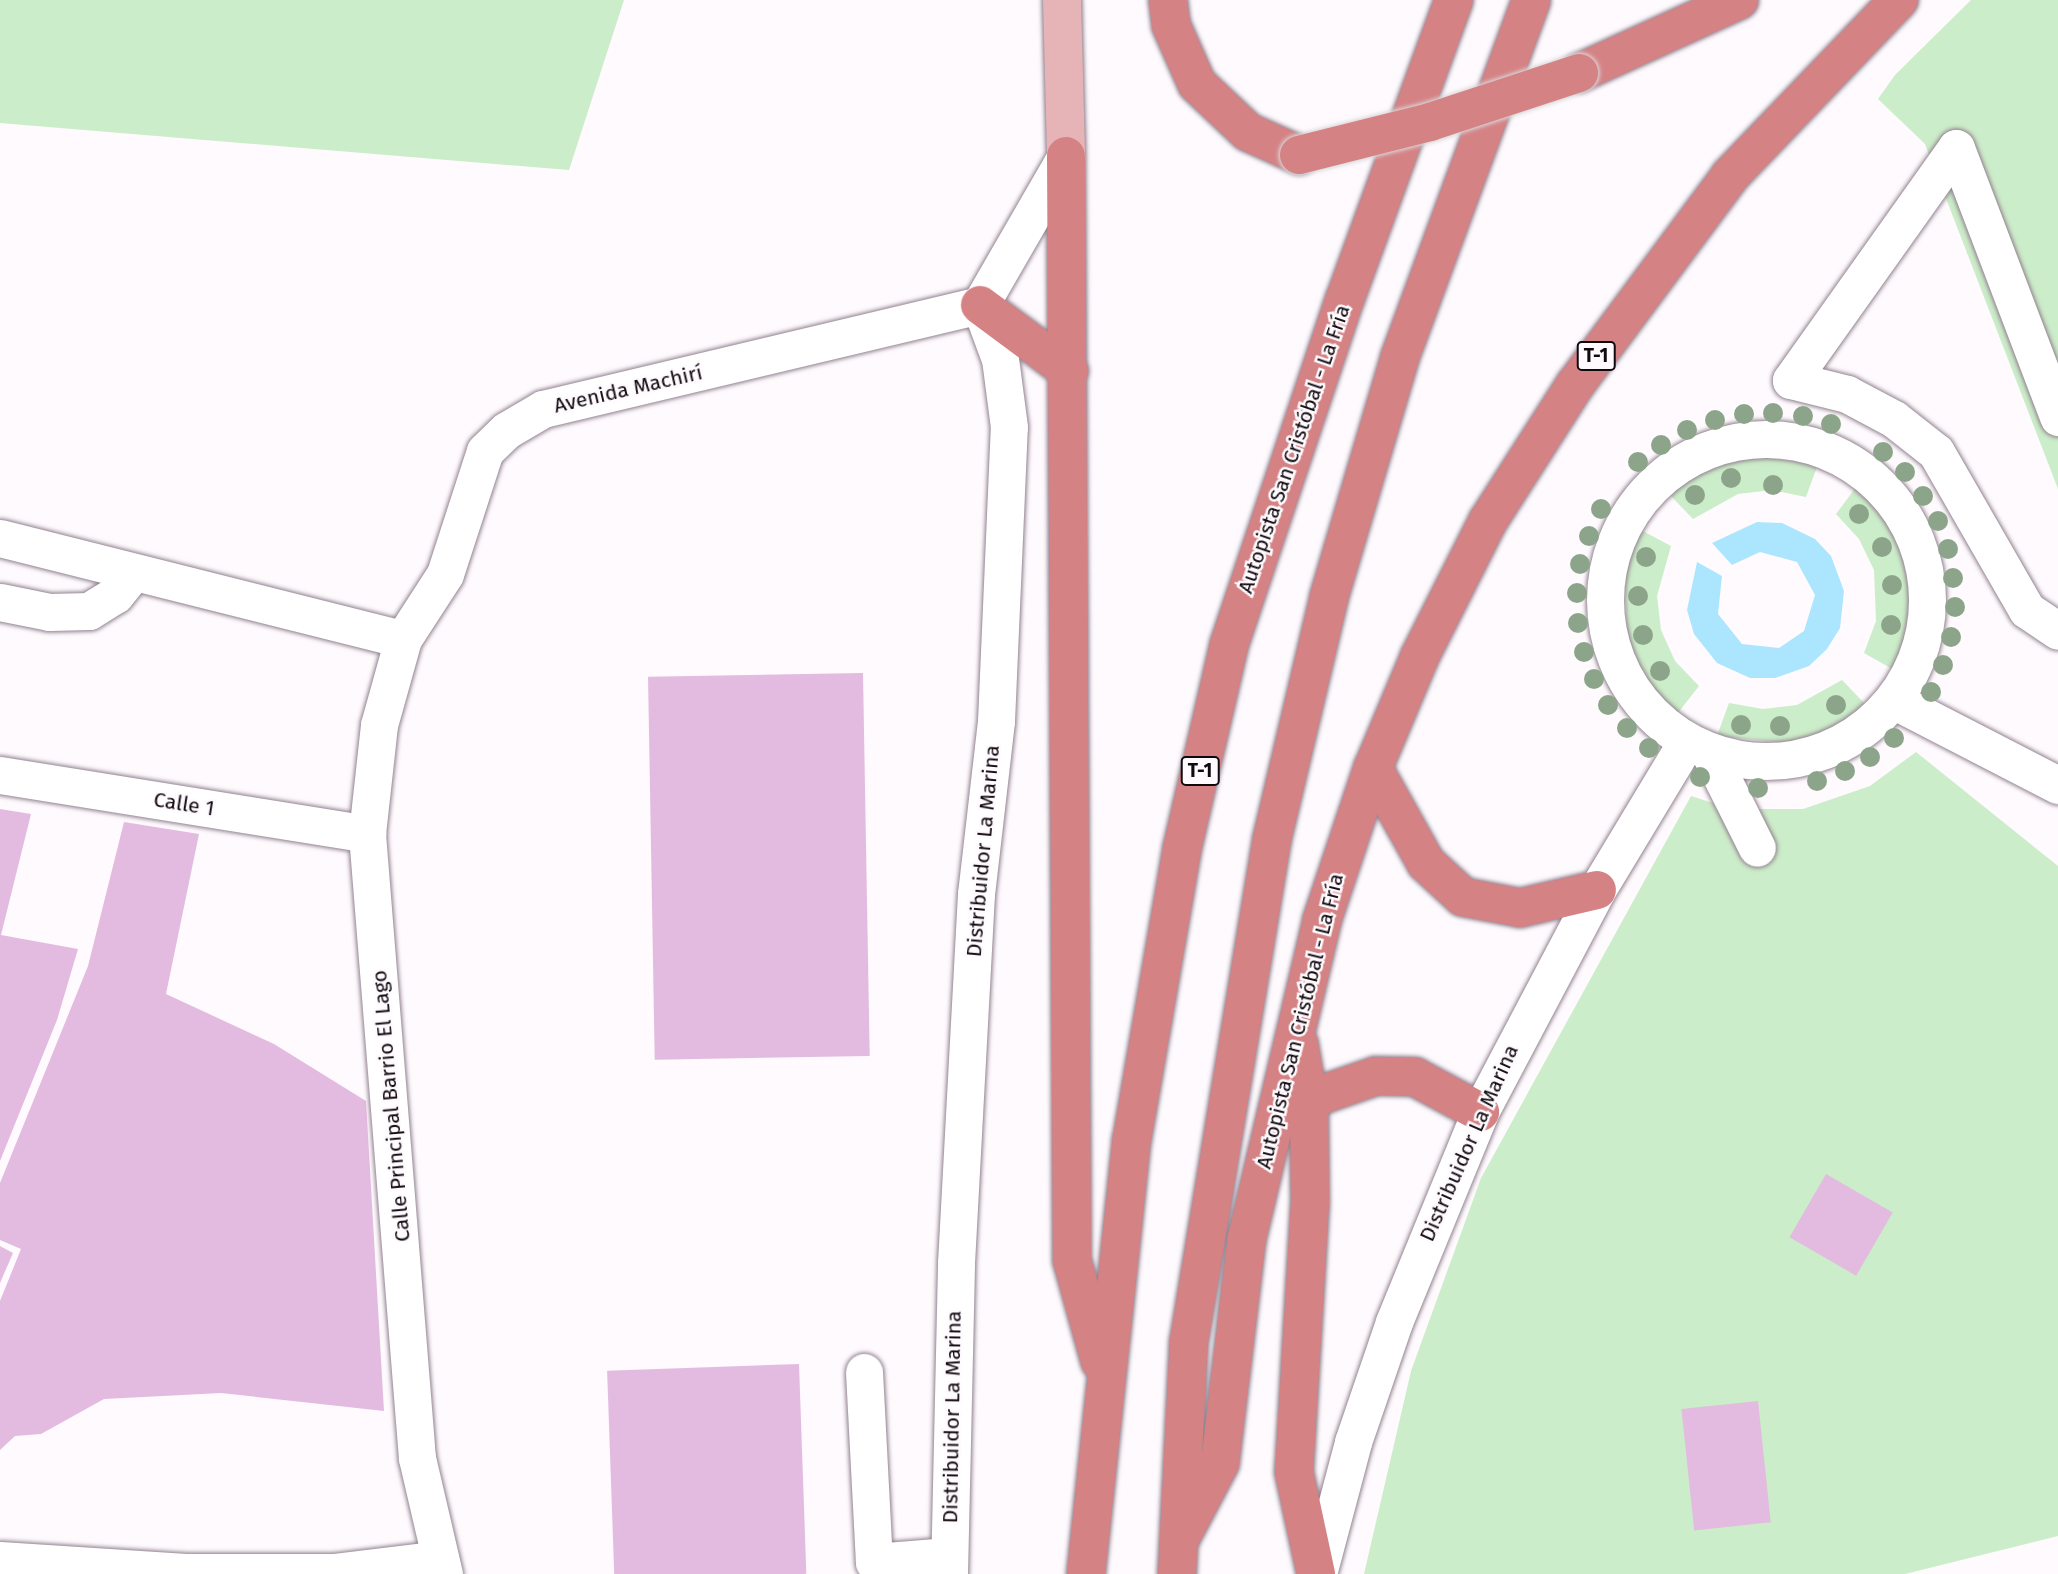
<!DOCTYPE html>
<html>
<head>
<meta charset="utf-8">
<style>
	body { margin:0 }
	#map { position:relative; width:2058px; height:1574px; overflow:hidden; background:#fefafd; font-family:"Fira Sans",sans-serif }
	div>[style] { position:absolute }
	.green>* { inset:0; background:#ccedc9 }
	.water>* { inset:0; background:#ace6fe }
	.building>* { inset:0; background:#e3bbe0; transform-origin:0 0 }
	.roads { filter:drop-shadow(0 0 2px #928290) drop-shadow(0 0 2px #928290) }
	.minor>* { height:37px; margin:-18.5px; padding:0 18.5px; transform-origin:18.5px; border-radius:18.5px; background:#fff }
	.minor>.ring { margin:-18.5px; padding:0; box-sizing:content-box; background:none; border:37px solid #fff; border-radius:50% }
	.major>* { height:38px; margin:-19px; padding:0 19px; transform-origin:19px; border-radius:19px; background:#e6b4b6 }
	.highway>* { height:38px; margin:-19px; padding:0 19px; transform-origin:19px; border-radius:19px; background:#d58285 }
	.bridges { filter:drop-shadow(0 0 2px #d9d8d9) drop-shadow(0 0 2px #d9d8d9) }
	.highway-bridge>* { height:38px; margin:-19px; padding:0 19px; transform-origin:19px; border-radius:19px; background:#d58285 }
	.trees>* { width:20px; height:20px; margin:-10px; border-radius:50%; background:#8ca58a }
	span { translate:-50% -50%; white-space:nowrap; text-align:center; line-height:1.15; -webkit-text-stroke:5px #fefafd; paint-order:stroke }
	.shield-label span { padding:2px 5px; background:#fefafd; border:2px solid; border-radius:5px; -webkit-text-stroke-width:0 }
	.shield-label { font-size:19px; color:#100a0f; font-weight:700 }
	.street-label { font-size:21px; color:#100a0f }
</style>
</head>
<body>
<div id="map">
	<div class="green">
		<div style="clip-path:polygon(0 0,624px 0,569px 170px,0 123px)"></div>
		<div style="clip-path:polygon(1971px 0,2058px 0,2058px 489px,1925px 144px,1878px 99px,1895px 75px)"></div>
		<div style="clip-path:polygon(1750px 456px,1818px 464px,1806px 497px,1772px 490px,1738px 494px,1693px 519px,1669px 494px,1706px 469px)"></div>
		<div style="clip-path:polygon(1857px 486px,1899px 539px,1912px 582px,1910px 627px,1894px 670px,1864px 653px,1876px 621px,1874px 570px,1859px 539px,1836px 514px)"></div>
		<div style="clip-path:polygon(1641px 530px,1671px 546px,1657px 596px,1661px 630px,1675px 661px,1699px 686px,1677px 714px,1646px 680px,1627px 639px,1625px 572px)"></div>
		<div style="clip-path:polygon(1842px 680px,1866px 705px,1828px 731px,1784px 743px,1717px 736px,1729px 703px,1763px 709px,1797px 705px)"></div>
		<div style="clip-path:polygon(1916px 752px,2058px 866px,2058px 1536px,1905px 1574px,1364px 1574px,1411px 1371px,1481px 1178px,1691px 796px,1732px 809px,1803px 809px,1870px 786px)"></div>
	</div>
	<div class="water">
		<div style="clip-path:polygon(1757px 522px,1782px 523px,1815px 539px,1831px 556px,1844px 591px,1840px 628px,1827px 649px,1809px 666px,1775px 678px,1750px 678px,1717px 663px,1694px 634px,1687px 610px,1697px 562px,1722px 576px,1718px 614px,1742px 644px,1779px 648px,1804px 631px,1815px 595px,1797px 562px,1760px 552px,1732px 565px,1712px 543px)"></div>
	</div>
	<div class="building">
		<div style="left:863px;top:673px;width:383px;height:215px;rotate:89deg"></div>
		<div style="clip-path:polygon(0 809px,31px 814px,1px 935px,78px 949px,57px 1020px,0 1161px)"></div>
		<div style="clip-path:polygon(124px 822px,199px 834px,166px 994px,274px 1044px,366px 1101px,384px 1411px,221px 1393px,104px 1399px,41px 1434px,15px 1436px,0 1450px,0 1301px,21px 1249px,0 1240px,0 1183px,88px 966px)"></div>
		<div style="left:1826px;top:1174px;width:77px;height:73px;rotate:30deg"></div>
		<div style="clip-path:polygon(0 1246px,13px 1253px,0 1283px)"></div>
		<div style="left:799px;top:1364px;width:210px;height:192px;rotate:88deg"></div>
		<div style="left:1758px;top:1401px;width:122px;height:77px;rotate:84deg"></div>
	</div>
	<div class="roads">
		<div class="minor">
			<div style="left:1956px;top:148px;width:285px;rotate:125.4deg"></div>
			<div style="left:1791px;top:380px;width:58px;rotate:14deg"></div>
			<div style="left:1847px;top:394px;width:53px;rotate:28deg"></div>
			<div style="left:1894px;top:419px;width:53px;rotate:38.2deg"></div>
			<div style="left:1936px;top:452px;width:182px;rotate:60.1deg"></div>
			<div style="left:2027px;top:610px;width:37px;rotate:34deg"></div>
			<div style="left:1956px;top:148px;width:288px;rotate:69.2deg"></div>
			<div style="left:980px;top:305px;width:172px;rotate:-60deg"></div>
			<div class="ring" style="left:1605px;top:439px;width:285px;height:285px"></div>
			<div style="left:0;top:538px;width:415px;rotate:14.1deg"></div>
			<div style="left:403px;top:639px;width:77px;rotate:-57.1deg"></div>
			<div style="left:445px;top:574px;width:129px;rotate:-72deg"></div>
			<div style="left:485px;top:451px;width:30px;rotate:-44deg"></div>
			<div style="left:507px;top:430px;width:42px;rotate:-30.3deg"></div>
			<div style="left:543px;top:409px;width:449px;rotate:-13.4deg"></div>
			<div style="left:0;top:602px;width:50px;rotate:11.5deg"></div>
			<div style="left:49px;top:612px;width:40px;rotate:-1.4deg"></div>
			<div style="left:89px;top:611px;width:31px;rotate:-32deg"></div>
			<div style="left:115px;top:595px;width:26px;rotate:-51deg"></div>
			<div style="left:403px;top:639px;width:89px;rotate:105.6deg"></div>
			<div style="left:379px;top:725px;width:110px;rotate:96.3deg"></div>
			<div style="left:367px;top:834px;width:626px;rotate:85.42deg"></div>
			<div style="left:417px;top:1458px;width:119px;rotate:76.9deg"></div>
			<div style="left:1893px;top:700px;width:186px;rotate:27.3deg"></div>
			<div style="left:1709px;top:752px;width:107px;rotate:63.4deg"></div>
			<div style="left:0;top:775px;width:372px;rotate:9.1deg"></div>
			<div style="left:864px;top:1372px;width:190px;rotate:87deg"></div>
			<div style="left:874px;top:1562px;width:75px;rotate:-4.6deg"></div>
			<div style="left:0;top:1560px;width:186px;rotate:3.7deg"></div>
			<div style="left:186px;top:1572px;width:147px"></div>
			<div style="left:333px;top:1572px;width:108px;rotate:-6.9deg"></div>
			<div style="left:949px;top:1574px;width:311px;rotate:-88.7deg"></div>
			<div style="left:956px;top:1263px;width:370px;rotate:-86.9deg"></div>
			<div style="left:976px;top:894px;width:174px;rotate:-83.4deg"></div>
			<div style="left:996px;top:721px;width:294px;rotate:-87.5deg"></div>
			<div style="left:1009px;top:427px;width:69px;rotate:-97.5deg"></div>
			<div style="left:1000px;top:359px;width:58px;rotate:-110.3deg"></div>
			<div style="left:1318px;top:1574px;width:137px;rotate:-75.1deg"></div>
			<div style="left:1353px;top:1442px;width:127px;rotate:-71.1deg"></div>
			<div style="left:1394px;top:1322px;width:227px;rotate:-67.7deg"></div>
			<div style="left:1480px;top:1112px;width:251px;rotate:-62.2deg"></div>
			<div style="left:1597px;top:890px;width:174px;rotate:-58.9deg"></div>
		</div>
		<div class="major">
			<div style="left:1062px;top:0;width:156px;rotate:88.5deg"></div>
		</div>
		<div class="highway">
			<div style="left:1168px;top:0;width:25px;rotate:83deg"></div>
			<div style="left:1171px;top:25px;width:64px;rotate:66.2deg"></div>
			<div style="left:1197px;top:84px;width:70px;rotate:43.3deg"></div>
			<div style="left:1248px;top:132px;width:56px;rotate:24.3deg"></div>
			<div style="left:1579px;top:73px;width:176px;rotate:-24.5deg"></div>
			<div style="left:1066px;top:156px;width:1104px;rotate:89.69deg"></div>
			<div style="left:1072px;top:1260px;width:105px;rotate:74.5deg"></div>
			<div style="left:980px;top:305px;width:111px;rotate:36.6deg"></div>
			<div style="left:1373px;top:768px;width:109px;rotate:60.8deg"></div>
			<div style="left:1426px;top:863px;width:50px;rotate:42.6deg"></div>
			<div style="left:1463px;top:897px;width:58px;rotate:10.9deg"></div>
			<div style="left:1520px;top:908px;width:79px;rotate:-13.2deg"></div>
			<div style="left:1299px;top:1044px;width:59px;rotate:80.2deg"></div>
			<div style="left:1309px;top:1102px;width:101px;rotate:89.4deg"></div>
			<div style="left:1310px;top:1203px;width:269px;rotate:93.4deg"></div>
			<div style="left:1294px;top:1472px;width:104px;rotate:77.8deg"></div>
			<div style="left:1288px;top:1116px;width:42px;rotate:-31.4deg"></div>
			<div style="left:1324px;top:1094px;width:55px;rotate:-19.1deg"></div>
			<div style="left:1376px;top:1076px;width:39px;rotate:1deg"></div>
			<div style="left:1415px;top:1077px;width:74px;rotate:28.3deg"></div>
			<div style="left:1179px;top:1541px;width:88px;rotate:-62.3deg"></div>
			<div style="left:1220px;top:1463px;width:227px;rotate:-83.2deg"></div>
			<div style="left:1247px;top:1238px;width:327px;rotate:-76.7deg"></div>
			<div style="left:1322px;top:920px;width:160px;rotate:-71.5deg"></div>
			<div style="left:1373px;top:768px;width:121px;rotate:-67.2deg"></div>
			<div style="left:1420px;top:656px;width:151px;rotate:-63.3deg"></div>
			<div style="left:1488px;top:521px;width:161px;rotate:-57.4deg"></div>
			<div style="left:1575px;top:385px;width:260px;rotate:-53.4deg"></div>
			<div style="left:1730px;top:176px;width:244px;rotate:-46.2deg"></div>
			<div style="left:1086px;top:1574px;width:437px;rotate:-84deg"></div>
			<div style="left:1132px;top:1139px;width:294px;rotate:-80.2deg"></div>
			<div style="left:1182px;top:849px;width:209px;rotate:-77deg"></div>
			<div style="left:1229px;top:645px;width:365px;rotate:-71.5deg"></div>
			<div style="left:1345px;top:299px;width:318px;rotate:-70deg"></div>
			<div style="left:1177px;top:1574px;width:233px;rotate:-87.1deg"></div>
			<div style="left:1189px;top:1341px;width:509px;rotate:-80.61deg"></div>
			<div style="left:1272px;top:839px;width:249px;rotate:-76.7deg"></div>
			<div style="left:1329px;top:597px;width:250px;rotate:-73.5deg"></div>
			<div style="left:1400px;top:357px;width:380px;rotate:-69.8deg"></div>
		</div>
	</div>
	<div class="bridges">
		<div class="highway-bridge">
			<div style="left:1299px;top:155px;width:135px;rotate:-14.1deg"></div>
			<div style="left:1430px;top:122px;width:157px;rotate:-18.2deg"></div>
		</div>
	</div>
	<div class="trees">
		<div style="left:1773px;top:413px"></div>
		<div style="left:1744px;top:414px"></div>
		<div style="left:1803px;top:416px"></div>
		<div style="left:1715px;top:420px"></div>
		<div style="left:1831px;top:424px"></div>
		<div style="left:1687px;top:430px"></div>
		<div style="left:1661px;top:445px"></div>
		<div style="left:1883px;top:452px"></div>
		<div style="left:1638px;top:462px"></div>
		<div style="left:1905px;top:472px"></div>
		<div style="left:1731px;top:478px"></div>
		<div style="left:1773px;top:485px"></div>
		<div style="left:1695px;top:495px"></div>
		<div style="left:1923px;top:496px"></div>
		<div style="left:1601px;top:509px"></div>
		<div style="left:1859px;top:514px"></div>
		<div style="left:1938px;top:521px"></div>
		<div style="left:1589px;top:536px"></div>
		<div style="left:1882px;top:547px"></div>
		<div style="left:1948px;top:549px"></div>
		<div style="left:1646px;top:557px"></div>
		<div style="left:1580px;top:564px"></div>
		<div style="left:1953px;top:578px"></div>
		<div style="left:1892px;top:585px"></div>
		<div style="left:1577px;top:593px"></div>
		<div style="left:1638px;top:596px"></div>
		<div style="left:1955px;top:607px"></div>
		<div style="left:1578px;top:623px"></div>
		<div style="left:1891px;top:625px"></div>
		<div style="left:1643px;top:635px"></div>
		<div style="left:1951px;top:637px"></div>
		<div style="left:1584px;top:652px"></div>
		<div style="left:1943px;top:665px"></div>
		<div style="left:1660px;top:671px"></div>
		<div style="left:1594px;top:679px"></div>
		<div style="left:1931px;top:692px"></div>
		<div style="left:1608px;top:705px"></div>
		<div style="left:1836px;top:705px"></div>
		<div style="left:1741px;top:725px"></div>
		<div style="left:1780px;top:726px"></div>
		<div style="left:1627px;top:728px"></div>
		<div style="left:1894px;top:738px"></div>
		<div style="left:1649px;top:748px"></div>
		<div style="left:1870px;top:757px"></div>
		<div style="left:1845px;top:771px"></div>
		<div style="left:1700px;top:777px"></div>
		<div style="left:1817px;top:781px"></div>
		<div style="left:1758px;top:788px"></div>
	</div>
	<div class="shield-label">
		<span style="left:1596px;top:356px">T-1</span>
		<span style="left:1200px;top:771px">T-1</span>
	</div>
	<div class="street-label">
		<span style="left:628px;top:389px;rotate:-13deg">Avenida Machirí</span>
		<span style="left:1294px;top:449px;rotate:-71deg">Autopista San Cristóbal - La Fría</span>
		<span style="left:184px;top:804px;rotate:9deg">Calle 1</span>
		<span style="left:983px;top:851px;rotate:-85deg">Distribuidor La Marina</span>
		<span style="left:1300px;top:1021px;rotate:-76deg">Autopista San Cristóbal - La Fría</span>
		<span style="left:391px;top:1106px;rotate:-95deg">Calle Principal Barrio El Lago</span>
		<span style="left:1469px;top:1143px;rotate:-66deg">Distribuidor La Marina</span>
		<span style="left:952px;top:1417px;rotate:-89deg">Distribuidor La Marina</span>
	</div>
</div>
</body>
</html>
